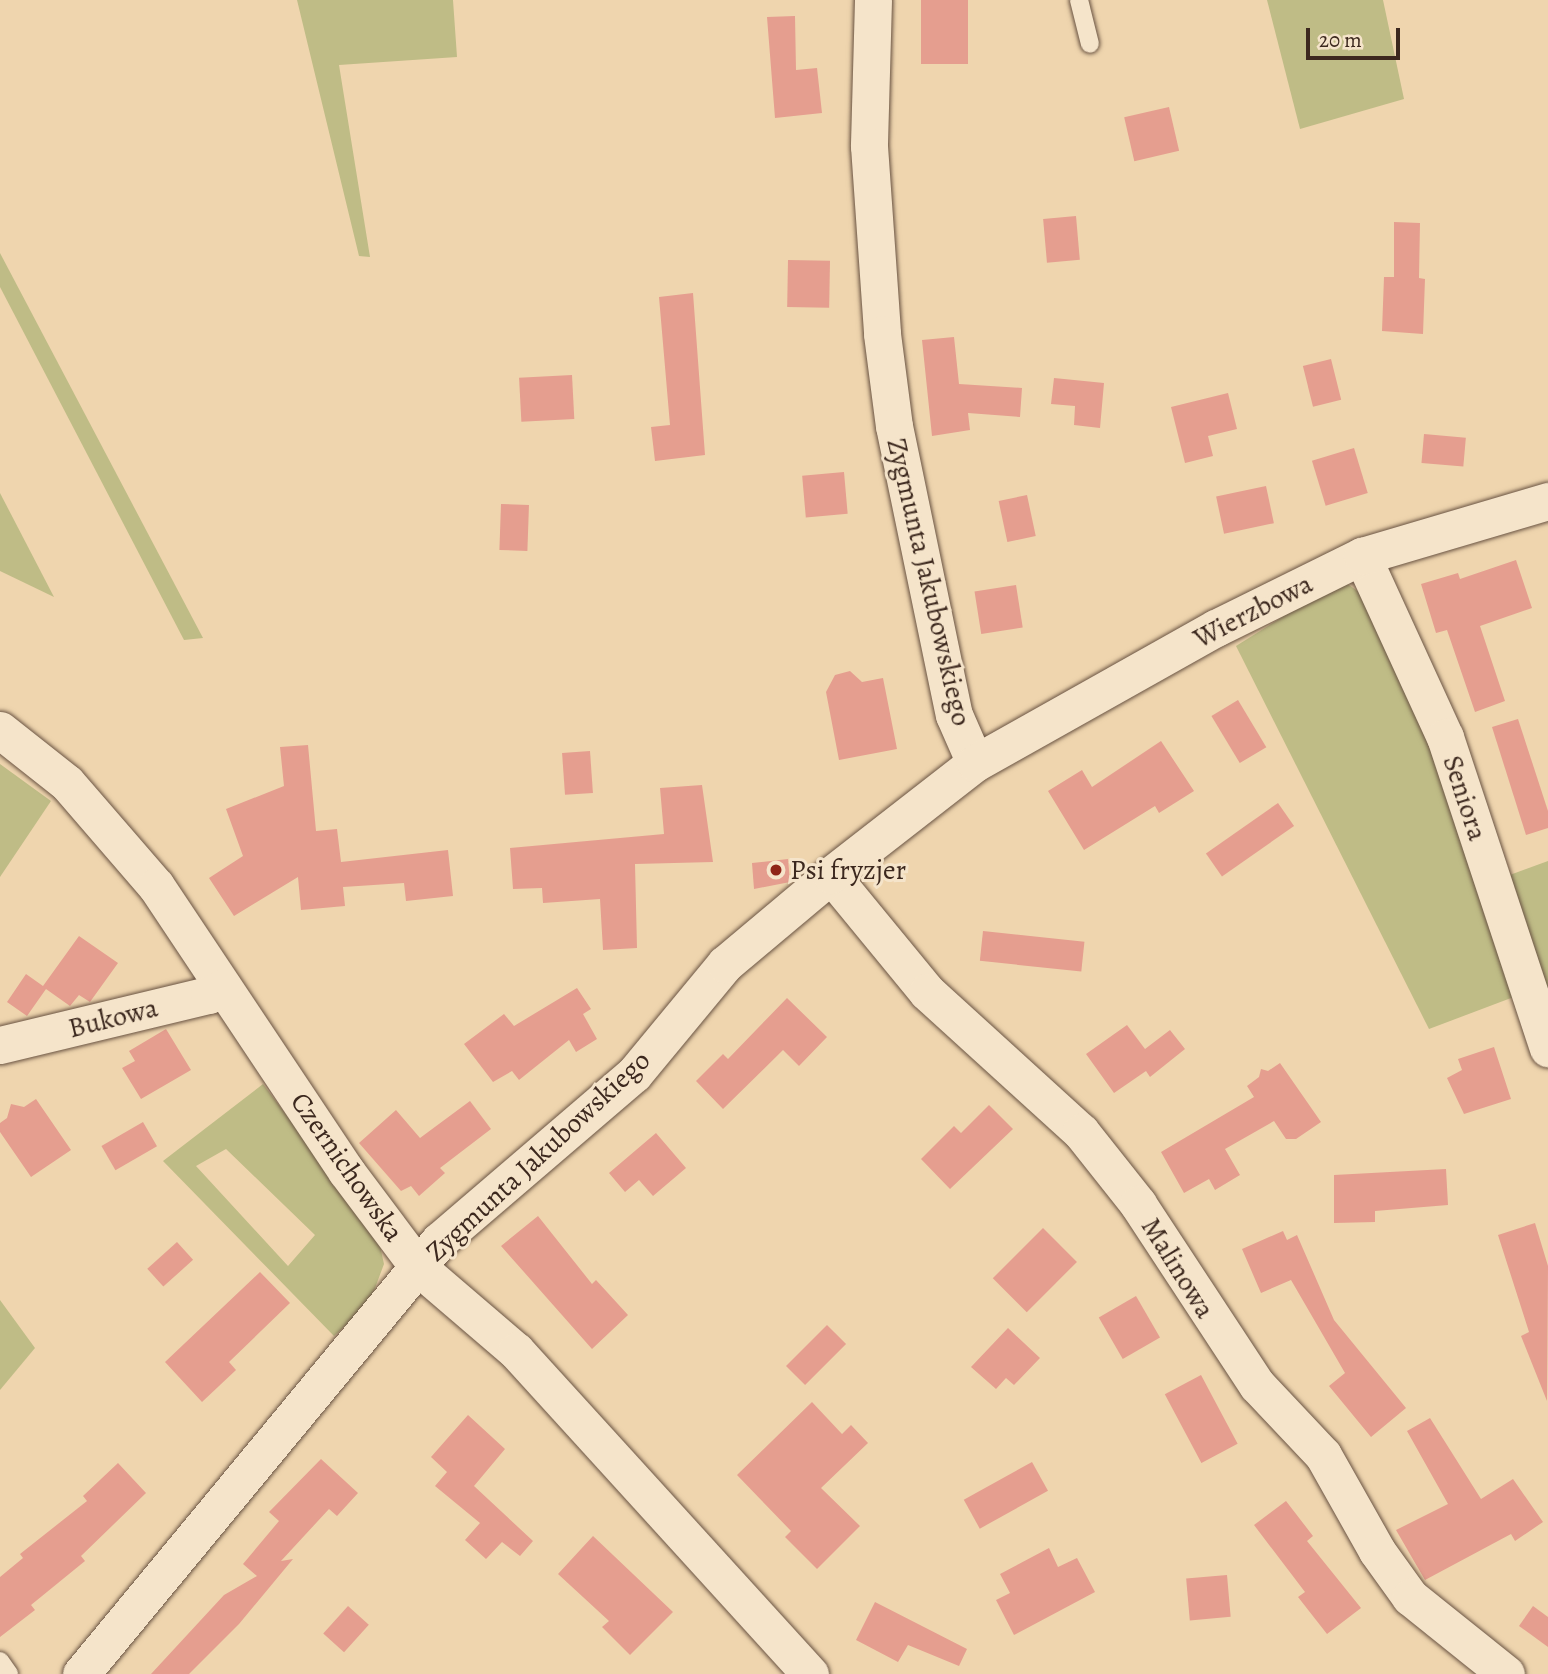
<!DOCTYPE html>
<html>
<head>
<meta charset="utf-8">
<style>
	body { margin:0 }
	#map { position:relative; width:1548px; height:1674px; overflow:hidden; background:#efd5ae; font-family:Alegreya,serif }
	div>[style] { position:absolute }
	.green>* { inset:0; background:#bfbc86 }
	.building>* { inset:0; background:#e59e8f; transform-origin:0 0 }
	.roads { filter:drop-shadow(0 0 2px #695342) drop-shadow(0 0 2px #695342) }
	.service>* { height:18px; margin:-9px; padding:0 9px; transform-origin:9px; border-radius:9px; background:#f5e4ca }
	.minor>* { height:37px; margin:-18.5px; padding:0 18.5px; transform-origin:18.5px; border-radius:18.5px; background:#f5e4ca }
	.dots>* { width:19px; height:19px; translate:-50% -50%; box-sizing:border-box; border:4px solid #f5e4ca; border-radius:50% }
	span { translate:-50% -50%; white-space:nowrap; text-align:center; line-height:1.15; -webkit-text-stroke:6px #f5e4ca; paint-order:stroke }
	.street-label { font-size:28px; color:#3c281e }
	.poi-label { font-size:28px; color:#3c281e }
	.left { translate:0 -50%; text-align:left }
	.scale { position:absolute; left:1306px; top:28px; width:94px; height:32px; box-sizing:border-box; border:4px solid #3c281e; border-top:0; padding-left:9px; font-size:21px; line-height:24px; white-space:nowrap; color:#3c281e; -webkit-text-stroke:5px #f5e4ca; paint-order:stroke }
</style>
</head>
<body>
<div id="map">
	<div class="green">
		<div style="clip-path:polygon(297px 0,453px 0,457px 57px,339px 65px,370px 257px,359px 256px)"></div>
		<div style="clip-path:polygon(1267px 0,1383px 0,1404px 99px,1300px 129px)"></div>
		<div style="clip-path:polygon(0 253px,203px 638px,184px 640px,0 287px)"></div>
		<div style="clip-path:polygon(0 493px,54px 597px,0 571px)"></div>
		<div style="clip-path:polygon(1342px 580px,1363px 595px,1429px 731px,1519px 995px,1429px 1029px,1236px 646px)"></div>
		<div style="clip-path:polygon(0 764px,51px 801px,0 877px)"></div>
		<div style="clip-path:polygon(1548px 861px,1548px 1016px,1507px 876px)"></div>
		<div style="clip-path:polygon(evenodd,263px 1084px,378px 1237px,384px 1264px,369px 1304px,334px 1336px,163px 1161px,263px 1084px,226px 1149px,315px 1235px,288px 1266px,196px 1166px,226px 1149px)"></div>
		<div style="clip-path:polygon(0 1300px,35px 1348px,0 1390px)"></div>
	</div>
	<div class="building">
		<div style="left:921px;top:0;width:47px;height:64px"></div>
		<div style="clip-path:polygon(795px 16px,796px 70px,817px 68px,822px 113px,775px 118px,767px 17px)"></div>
		<div style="left:1169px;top:107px;width:45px;height:46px;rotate:77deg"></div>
		<div style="left:1076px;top:216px;width:44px;height:33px;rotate:85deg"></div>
		<div style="clip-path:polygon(1394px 222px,1420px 223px,1419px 278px,1425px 279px,1423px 334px,1382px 331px,1384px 277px,1394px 277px)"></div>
		<div style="left:788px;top:260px;width:42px;height:47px;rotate:1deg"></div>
		<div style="clip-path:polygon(693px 293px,705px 455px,655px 461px,651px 427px,670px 425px,659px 297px)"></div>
		<div style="clip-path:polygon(954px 337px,959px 384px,1022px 388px,1020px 417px,968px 413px,970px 430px,932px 436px,922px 340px)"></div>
		<div style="left:1331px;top:359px;width:42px;height:29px;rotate:76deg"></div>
		<div style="left:572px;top:375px;width:44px;height:53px;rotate:87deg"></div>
		<div style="clip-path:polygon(1054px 378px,1104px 383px,1100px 428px,1074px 425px,1075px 406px,1051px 404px)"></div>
		<div style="clip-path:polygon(1228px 393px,1237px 429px,1208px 436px,1213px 456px,1185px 463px,1171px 407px)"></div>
		<div style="left:1424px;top:434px;width:42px;height:29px;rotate:5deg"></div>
		<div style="left:1354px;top:448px;width:47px;height:44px;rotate:73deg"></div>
		<div style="left:844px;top:472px;width:42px;height:42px;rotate:85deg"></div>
		<div style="left:1266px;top:486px;width:38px;height:51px;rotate:78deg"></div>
		<div style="left:1027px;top:495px;width:42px;height:29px;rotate:78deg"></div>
		<div style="left:501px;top:504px;width:28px;height:46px;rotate:2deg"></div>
		<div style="clip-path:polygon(1516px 560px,1532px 608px,1480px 626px,1505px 701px,1475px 712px,1447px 630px,1436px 633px,1421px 584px,1458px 573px,1460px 579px)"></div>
		<div style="left:1016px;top:585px;width:43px;height:42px;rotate:81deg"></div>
		<div style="clip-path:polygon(850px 671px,862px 682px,883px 678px,897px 749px,839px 760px,826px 692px,835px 675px)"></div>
		<div style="left:1238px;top:700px;width:55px;height:31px;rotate:59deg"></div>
		<div style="clip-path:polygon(1518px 719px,1548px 811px,1548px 828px,1526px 835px,1492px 727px)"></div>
		<div style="clip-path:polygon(1161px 741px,1194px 791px,1159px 813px,1155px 806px,1084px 850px,1048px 791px,1082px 770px,1092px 787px)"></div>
		<div style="clip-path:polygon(308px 745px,316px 831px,337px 829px,341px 862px,448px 850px,453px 896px,406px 901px,404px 883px,343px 887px,345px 906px,301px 910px,298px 877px,234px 916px,209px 878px,243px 856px,226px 809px,284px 786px,280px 747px)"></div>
		<div style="left:590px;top:751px;width:42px;height:28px;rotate:86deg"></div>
		<div style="clip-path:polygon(702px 785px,713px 862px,635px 864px,637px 948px,603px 950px,600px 899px,543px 903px,542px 888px,513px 889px,510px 848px,664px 834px,660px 788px)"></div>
		<div style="left:1278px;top:803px;width:28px;height:88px;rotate:55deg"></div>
		<div style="clip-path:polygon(788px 859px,790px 882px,754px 889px,752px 863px)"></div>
		<div style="left:983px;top:931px;width:102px;height:30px;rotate:6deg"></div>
		<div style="clip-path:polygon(79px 936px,118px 963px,90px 1002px,79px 995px,70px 1006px,46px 989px,27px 1016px,7px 1002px,26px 974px,43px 986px)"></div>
		<div style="clip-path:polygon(577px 988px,591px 1009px,583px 1014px,597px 1039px,576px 1052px,569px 1040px,519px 1080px,512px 1071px,493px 1082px,464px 1044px,504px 1014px,514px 1026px)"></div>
		<div style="clip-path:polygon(787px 998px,827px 1037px,799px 1066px,783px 1050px,723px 1109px,696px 1081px,723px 1054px,728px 1059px)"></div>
		<div style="clip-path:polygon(1127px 1025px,1145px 1049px,1170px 1030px,1185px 1049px,1150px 1077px,1146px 1071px,1114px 1093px,1086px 1054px)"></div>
		<div style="clip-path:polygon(166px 1029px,191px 1070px,141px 1099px,122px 1068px,135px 1061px,129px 1051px)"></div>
		<div style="clip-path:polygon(1494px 1047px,1511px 1099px,1464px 1114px,1447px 1078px,1462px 1070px,1458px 1059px)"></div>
		<div style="clip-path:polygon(1280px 1063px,1321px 1122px,1296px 1139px,1286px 1139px,1274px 1121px,1225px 1149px,1240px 1175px,1215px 1190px,1209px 1179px,1184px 1193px,1161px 1152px,1254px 1097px,1247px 1086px,1259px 1077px,1261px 1069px,1268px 1071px)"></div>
		<div style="clip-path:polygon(36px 1099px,71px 1150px,31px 1177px,0 1132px,0 1123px,7px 1118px,11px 1104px,24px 1107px)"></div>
		<div style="clip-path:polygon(470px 1101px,491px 1129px,440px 1168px,445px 1173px,419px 1196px,411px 1186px,401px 1191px,359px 1143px,396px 1110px,420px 1138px)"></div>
		<div style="clip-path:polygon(989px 1105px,1013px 1129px,950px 1189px,921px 1159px,954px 1126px,961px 1133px)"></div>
		<div style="left:143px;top:1122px;width:28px;height:48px;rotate:60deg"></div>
		<div style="clip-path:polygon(656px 1133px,686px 1168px,653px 1196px,639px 1180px,625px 1192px,609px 1173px)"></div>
		<div style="clip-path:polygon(1446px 1169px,1448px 1205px,1375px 1211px,1375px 1222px,1334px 1223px,1334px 1175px)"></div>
		<div style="clip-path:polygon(538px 1216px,592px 1284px,596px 1280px,628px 1315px,592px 1349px,501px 1246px)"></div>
		<div style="clip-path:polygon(1535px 1223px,1548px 1266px,1547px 1401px,1521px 1336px,1529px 1332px,1498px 1235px)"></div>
		<div style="left:1043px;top:1228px;width:48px;height:71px;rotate:45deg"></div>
		<div style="clip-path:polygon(1283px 1231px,1287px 1240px,1297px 1235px,1334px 1320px,1406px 1408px,1371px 1437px,1329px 1386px,1345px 1373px,1291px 1280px,1261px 1293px,1242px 1249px)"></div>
		<div style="left:177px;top:1242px;width:24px;height:40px;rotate:48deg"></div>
		<div style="clip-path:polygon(260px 1272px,290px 1303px,229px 1362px,236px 1370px,202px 1402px,165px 1362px)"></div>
		<div style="left:1136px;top:1296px;width:48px;height:43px;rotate:60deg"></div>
		<div style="left:827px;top:1325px;width:27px;height:58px;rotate:45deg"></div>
		<div style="clip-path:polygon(1008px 1328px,1040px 1358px,1014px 1385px,1006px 1378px,996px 1389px,971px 1367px)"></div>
		<div style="left:1201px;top:1375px;width:78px;height:41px;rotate:62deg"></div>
		<div style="clip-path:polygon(812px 1402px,842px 1434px,851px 1425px,868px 1443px,821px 1488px,860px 1526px,817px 1569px,785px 1537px,791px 1531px,737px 1475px)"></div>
		<div style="clip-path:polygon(468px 1415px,505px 1449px,474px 1486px,533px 1541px,520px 1556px,502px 1542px,486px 1559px,465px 1540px,480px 1523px,435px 1486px,447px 1472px,431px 1457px)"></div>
		<div style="clip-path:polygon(1430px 1418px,1481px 1499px,1513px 1479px,1543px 1522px,1515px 1541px,1511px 1534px,1425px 1580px,1396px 1530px,1448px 1504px,1407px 1431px)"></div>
		<div style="clip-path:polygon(321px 1459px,358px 1493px,337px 1516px,329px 1509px,281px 1561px,293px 1559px,239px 1624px,189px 1674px,151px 1674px,224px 1595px,257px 1576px,243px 1564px,279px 1521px,269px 1512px)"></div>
		<div style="left:1032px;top:1462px;width:33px;height:78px;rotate:61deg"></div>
		<div style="clip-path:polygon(118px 1463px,146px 1493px,81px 1556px,85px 1561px,31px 1605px,35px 1610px,0 1637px,0 1577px,23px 1558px,20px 1554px,87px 1501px,83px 1496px)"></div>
		<div style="clip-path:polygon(1286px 1501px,1313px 1536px,1307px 1541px,1361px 1608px,1327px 1634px,1298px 1597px,1305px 1592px,1254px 1525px)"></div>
		<div style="clip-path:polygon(593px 1536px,673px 1612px,630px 1655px,602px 1627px,609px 1621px,558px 1574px)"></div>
		<div style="clip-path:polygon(1049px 1548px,1058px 1567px,1077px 1558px,1095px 1592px,1014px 1635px,996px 1600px,1010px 1593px,1000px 1574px)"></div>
		<div style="left:1227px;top:1575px;width:42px;height:41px;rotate:85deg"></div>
		<div style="clip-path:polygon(875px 1602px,967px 1649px,959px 1666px,908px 1645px,898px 1662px,856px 1640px)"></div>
		<div style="left:348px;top:1606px;width:28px;height:37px;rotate:42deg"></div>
		<div style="clip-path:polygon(1533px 1606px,1548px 1617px,1548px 1647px,1519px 1626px)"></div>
	</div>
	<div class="roads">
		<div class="service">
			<div style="left:1079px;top:0;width:45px;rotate:76deg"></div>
			<div style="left:0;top:1661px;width:16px;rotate:55deg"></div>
		</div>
		<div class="minor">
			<div style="left:873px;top:0;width:146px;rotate:91.6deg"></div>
			<div style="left:869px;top:146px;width:188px;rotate:86deg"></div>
			<div style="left:882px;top:334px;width:93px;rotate:82.6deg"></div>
			<div style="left:894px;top:426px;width:295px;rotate:78.3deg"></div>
			<div style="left:954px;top:715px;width:52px;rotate:66.4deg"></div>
			<div style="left:1362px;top:556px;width:199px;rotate:65.4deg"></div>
			<div style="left:1445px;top:737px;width:328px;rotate:71.7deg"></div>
			<div style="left:0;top:730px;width:85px;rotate:38.3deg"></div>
			<div style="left:67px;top:783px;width:136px;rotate:49.2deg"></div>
			<div style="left:156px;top:886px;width:343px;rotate:56.3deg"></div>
			<div style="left:346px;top:1171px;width:120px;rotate:53.1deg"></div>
			<div style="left:418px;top:1267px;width:129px;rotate:40.6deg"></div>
			<div style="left:516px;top:1351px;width:437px;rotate:47.7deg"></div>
			<div style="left:831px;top:875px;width:151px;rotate:50.6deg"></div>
			<div style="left:927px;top:992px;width:208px;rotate:42.3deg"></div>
			<div style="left:1081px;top:1132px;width:92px;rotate:51.6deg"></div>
			<div style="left:1138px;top:1204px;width:217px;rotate:56.7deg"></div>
			<div style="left:1257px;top:1385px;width:96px;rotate:46.7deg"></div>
			<div style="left:1323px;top:1455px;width:110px;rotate:60.6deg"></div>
			<div style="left:1377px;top:1551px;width:57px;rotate:54.3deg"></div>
			<div style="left:1410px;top:1597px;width:123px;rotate:38.7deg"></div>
			<div style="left:0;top:1045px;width:215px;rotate:-13.5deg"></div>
			<div style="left:209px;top:995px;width:16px;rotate:-30deg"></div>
			<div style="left:81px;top:1674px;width:562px;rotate:-50.42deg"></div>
			<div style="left:439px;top:1241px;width:257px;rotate:-40.6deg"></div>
			<div style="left:634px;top:1074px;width:143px;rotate:-50.4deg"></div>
			<div style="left:725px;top:964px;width:138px;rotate:-40deg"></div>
			<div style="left:831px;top:875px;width:182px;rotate:-37.9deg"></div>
			<div style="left:975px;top:763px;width:276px;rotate:-29.3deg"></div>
			<div style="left:1216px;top:628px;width:163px;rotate:-26.3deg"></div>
			<div style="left:1362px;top:556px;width:194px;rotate:-16.5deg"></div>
		</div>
	</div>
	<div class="dots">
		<div style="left:776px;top:870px;background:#8f2418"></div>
	</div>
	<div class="street-label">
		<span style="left:929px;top:582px;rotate:77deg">Zygmunta Jakubowskiego</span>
		<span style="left:1253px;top:611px;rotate:-27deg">Wierzbowa</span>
		<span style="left:1465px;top:798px;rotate:72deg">Seniora</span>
		<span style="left:113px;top:1018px;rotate:-14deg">Bukowa</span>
		<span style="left:538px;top:1156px;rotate:-43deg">Zygmunta Jakubowskiego</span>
		<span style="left:347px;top:1167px;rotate:55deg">Czernichowska</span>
		<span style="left:1178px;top:1268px;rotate:58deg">Malinowa</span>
	</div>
	<div class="poi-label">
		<span class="left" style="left:790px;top:870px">Psi fryzjer</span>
	</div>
	<div class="scale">20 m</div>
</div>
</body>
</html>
